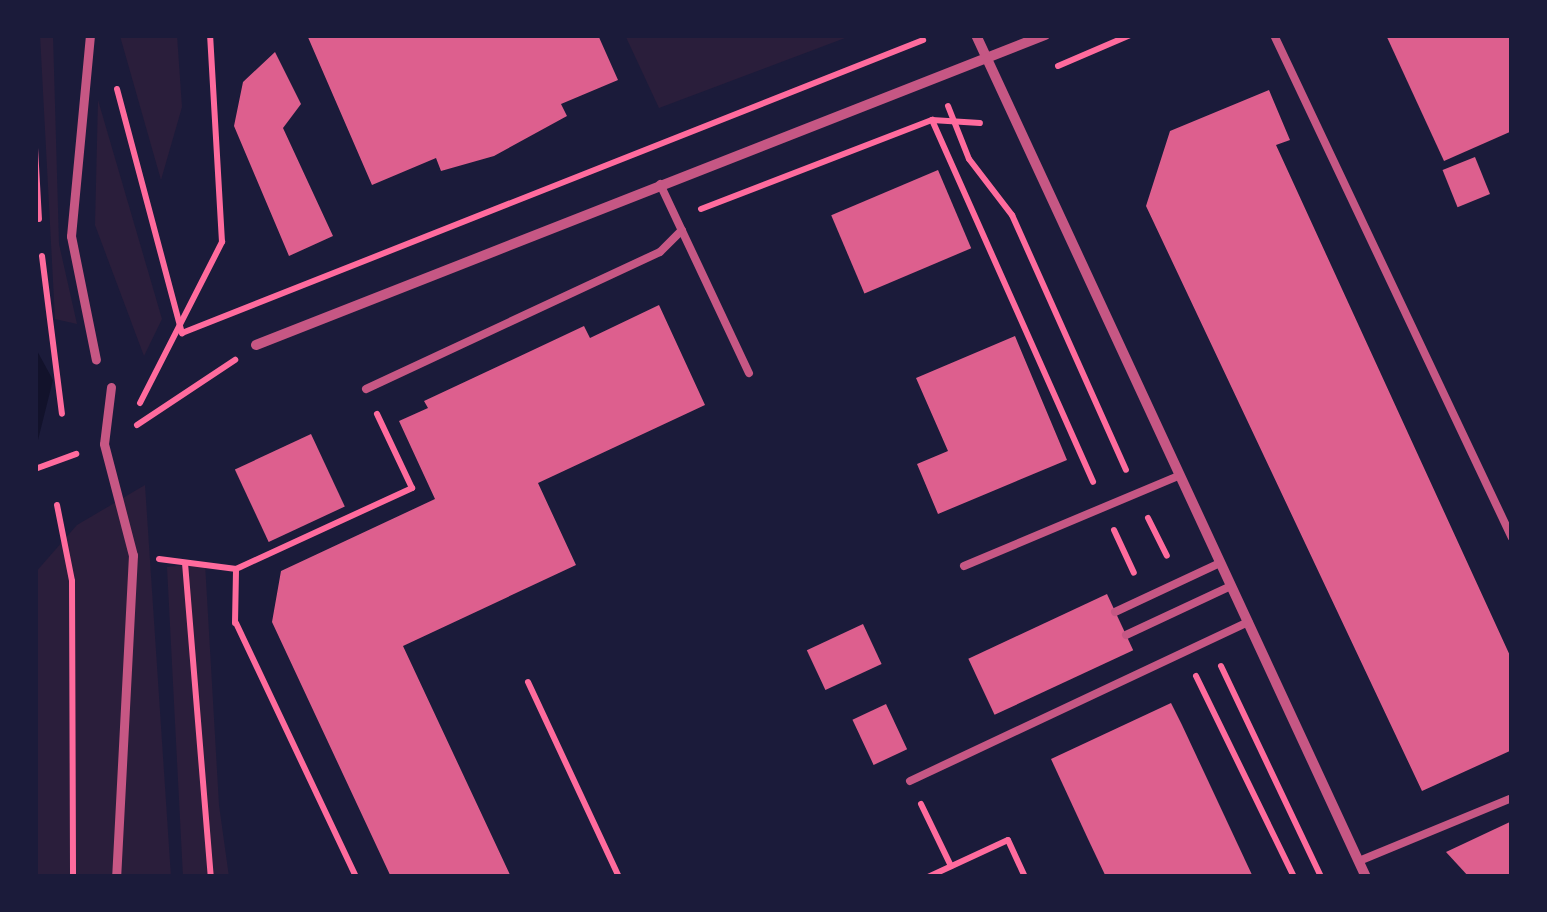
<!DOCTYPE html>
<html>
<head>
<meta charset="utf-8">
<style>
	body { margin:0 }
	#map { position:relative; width:1547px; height:912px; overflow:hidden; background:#1b1b3a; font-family:Overpass,sans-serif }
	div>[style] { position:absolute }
	.green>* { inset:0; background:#2a1e3b }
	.water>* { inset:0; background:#12122b }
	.building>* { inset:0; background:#dd5f8e; transform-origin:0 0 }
	.path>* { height:6px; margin:-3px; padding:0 3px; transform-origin:3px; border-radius:3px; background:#ff6b9d }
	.service>* { height:8px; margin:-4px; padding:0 4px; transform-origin:4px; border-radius:4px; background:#c65784 }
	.pedestrian>* { height:9px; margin:-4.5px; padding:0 4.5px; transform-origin:4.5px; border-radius:4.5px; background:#c65784 }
	.minor>* { height:10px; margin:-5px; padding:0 5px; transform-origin:5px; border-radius:5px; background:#c65784 }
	span { translate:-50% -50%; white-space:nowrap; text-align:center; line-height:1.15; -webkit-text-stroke:8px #1b1b3a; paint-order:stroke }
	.frame { position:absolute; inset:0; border:38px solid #1b1b3a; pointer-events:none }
</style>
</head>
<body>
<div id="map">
	<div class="green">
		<div style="clip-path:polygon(40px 35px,53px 35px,59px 244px,77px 324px,55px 319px)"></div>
		<div style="clip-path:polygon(177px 35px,182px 107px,161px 180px,120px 36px)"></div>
		<div style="clip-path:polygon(625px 35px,853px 35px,659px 108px)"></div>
		<div style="clip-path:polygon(98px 100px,162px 319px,144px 356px,95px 225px)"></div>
		<div style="clip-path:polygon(145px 485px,171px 877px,35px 877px,35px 573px,77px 525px)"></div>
		<div style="clip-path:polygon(205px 563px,219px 805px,229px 877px,183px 877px,167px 567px)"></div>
	</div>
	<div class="water">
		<div style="clip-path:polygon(35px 347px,53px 380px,35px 452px)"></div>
	</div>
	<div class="building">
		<div style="clip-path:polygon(307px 35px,598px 35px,618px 80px,561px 104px,567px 116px,494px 156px,441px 171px,436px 158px,372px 185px)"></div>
		<div style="clip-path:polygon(1386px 35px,1512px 35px,1512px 131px,1444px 161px)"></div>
		<div style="clip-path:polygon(275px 52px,301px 104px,283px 128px,333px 236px,289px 256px,234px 126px,243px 82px)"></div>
		<div style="clip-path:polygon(1269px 90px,1290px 140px,1276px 145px,1512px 660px,1512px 750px,1422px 791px,1146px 206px,1170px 131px)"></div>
		<div style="left:1475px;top:157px;width:40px;height:35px;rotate:68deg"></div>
		<div style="left:938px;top:170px;width:85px;height:116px;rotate:67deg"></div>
		<div style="clip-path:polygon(659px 305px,705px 405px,538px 483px,576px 565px,403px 646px,511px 877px,391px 877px,272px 622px,281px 571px,435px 499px,399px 421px,428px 408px,424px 401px,584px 326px,590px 338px)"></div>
		<div style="clip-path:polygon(1015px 336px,1067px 460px,938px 514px,917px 464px,948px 451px,916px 378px)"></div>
		<div style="left:311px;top:434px;width:80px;height:84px;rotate:65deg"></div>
		<div style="left:1107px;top:594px;width:62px;height:153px;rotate:65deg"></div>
		<div style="left:863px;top:624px;width:44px;height:62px;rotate:65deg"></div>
		<div style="clip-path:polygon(1171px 703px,1182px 725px,1253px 877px,1106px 877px,1088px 839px,1051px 759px)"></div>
		<div style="left:886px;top:704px;width:50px;height:37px;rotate:65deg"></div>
		<div style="clip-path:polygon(1512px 821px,1512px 877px,1469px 877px,1446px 852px)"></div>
	</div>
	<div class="path">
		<div style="left:1058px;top:66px;width:78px;rotate:-23.3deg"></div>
		<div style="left:117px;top:89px;width:253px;rotate:75.1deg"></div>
		<div style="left:182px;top:333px;width:797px;rotate:-21.57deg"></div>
		<div style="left:948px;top:106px;width:57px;rotate:68.4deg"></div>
		<div style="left:969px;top:159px;width:71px;rotate:52.5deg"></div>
		<div style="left:1012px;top:215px;width:279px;rotate:65.9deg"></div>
		<div style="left:932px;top:120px;width:396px;rotate:66deg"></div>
		<div style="left:35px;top:148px;width:71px;rotate:86.8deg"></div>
		<div style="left:701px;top:209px;width:248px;rotate:-21.1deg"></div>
		<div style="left:932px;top:120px;width:48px;rotate:3.6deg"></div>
		<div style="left:42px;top:256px;width:159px;rotate:82.8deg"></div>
		<div style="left:140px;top:403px;width:181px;rotate:-63deg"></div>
		<div style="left:222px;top:242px;width:207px;rotate:-93.3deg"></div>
		<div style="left:137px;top:425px;width:118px;rotate:-33.6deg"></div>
		<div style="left:35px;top:469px;width:44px;rotate:-20.1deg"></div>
		<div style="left:57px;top:505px;width:77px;rotate:78.8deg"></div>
		<div style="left:72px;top:581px;width:296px;rotate:89.8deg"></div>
		<div style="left:1148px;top:518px;width:42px;rotate:63.4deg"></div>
		<div style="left:1114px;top:530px;width:47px;rotate:65.1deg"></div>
		<div style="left:159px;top:559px;width:78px;rotate:7.4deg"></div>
		<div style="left:236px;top:569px;width:194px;rotate:-24.7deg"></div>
		<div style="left:412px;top:488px;width:82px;rotate:-115.3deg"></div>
		<div style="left:185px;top:563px;width:315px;rotate:85.3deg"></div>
		<div style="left:235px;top:623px;width:54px;rotate:-88.9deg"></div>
		<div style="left:236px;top:623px;width:281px;rotate:64.7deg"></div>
		<div style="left:1221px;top:666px;width:233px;rotate:64.6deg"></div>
		<div style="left:1196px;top:676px;width:224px;rotate:64deg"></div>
		<div style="left:528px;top:682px;width:215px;rotate:65deg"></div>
		<div style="left:921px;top:804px;width:69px;rotate:64.2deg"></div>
		<div style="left:928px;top:877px;width:88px;rotate:-24.8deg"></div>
		<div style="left:1008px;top:840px;width:41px;rotate:65.3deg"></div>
	</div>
	<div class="service">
		<div style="left:1274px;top:35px;width:556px;rotate:64.68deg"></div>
		<div style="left:660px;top:184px;width:209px;rotate:64.8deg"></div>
		<div style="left:366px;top:389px;width:324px;rotate:-25deg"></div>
		<div style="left:660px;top:252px;width:31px;rotate:-45deg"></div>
		<div style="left:964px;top:566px;width:234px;rotate:-22.8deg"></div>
		<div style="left:1115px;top:612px;width:116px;rotate:-25deg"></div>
		<div style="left:1126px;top:635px;width:116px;rotate:-25deg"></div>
		<div style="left:910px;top:781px;width:374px;rotate:-25.2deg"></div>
		<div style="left:1359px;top:861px;width:165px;rotate:-22.4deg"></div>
	</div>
	<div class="pedestrian">
		<div style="left:90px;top:35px;width:202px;rotate:95.4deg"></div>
		<div style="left:71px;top:236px;width:126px;rotate:78.6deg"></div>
		<div style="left:111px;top:387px;width:57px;rotate:97deg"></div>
		<div style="left:104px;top:444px;width:115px;rotate:75.4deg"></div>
		<div style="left:133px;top:555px;width:322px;rotate:93deg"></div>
	</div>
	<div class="minor">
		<div style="left:976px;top:35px;width:928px;rotate:65.15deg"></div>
		<div style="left:256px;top:345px;width:848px;rotate:-21.45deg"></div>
	</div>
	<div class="frame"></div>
</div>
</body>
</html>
